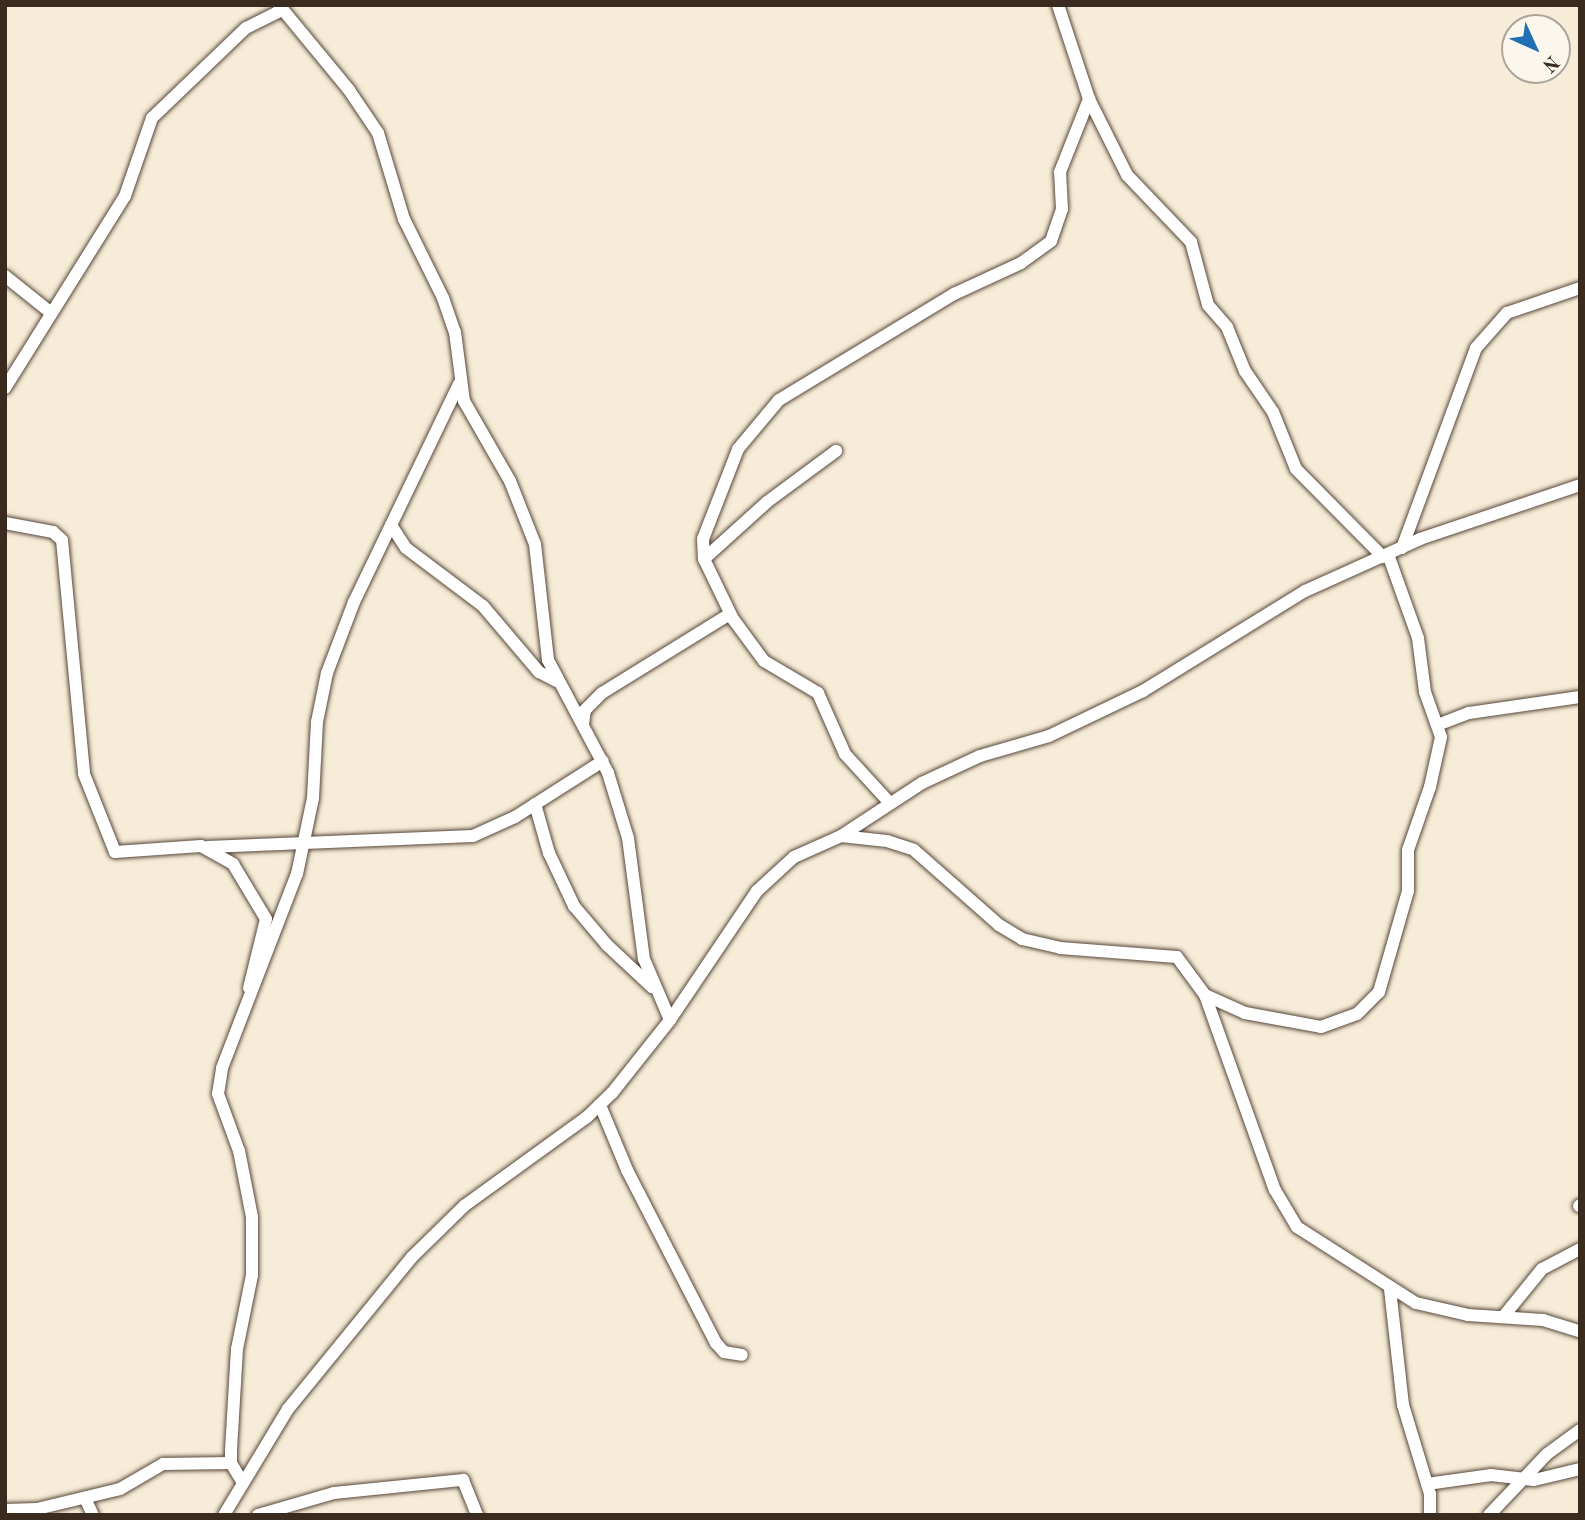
<!DOCTYPE html>
<html>
<head>
<meta charset="utf-8">
<style>
	body { margin:0 }
	#map { position:relative; width:1585px; height:1520px; overflow:hidden; background:#f6ecd7; font-family:"Old Standard TT",serif }
	div>[style] { position:absolute }
	.roads { filter:drop-shadow(0 0 2px #57473a) drop-shadow(0 0 2px #57473a) }
	.street>* { height:12px; margin:-6px; padding:0 6px; transform-origin:6px; border-radius:6px; background:#fff }
	span { translate:-50% -50%; white-space:nowrap; text-align:center; line-height:1.15; -webkit-text-stroke:6px #fbf7ec; paint-order:stroke }
	.frame { position:absolute; inset:0; border:7px solid #3b2a1e; pointer-events:none }
	.north { position:absolute; left:1501px; top:14px; width:70px; height:70px; box-sizing:border-box; background:#fbf7ec; border:2px solid #aea59a; border-radius:50%; rotate:135deg; font-size:19px; font-weight:700; line-height:28px; text-align:center; color:#3b2a1e }
	.north::after { content:''; display:block; margin:auto; width:24px; height:32px; background:#1f6fb2; clip-path:polygon(50% 0,100% 100%,50% 72%,0 100%) }
</style>
</head>
<body>
<div id="map">
	<div class="roads">
		<div class="street">
			<div style="left:279px;top:5px;width:110px;rotate:50.5deg"></div>
			<div style="left:349px;top:90px;width:52px;rotate:56deg"></div>
			<div style="left:378px;top:133px;width:90px;rotate:73.2deg"></div>
			<div style="left:404px;top:219px;width:88px;rotate:63.7deg"></div>
			<div style="left:443px;top:298px;width:36px;rotate:71deg"></div>
			<div style="left:455px;top:332px;width:70px;rotate:82.6deg"></div>
			<div style="left:464px;top:401px;width:92px;rotate:60.1deg"></div>
			<div style="left:510px;top:481px;width:68px;rotate:68.4deg"></div>
			<div style="left:535px;top:544px;width:117px;rotate:83.6deg"></div>
			<div style="left:548px;top:660px;width:128px;rotate:62deg"></div>
			<div style="left:608px;top:773px;width:68px;rotate:72.9deg"></div>
			<div style="left:628px;top:838px;width:122px;rotate:82.5deg"></div>
			<div style="left:644px;top:959px;width:66px;rotate:66.9deg"></div>
			<div style="left:1058px;top:5px;width:99px;rotate:71.7deg"></div>
			<div style="left:1089px;top:99px;width:85px;rotate:63.4deg"></div>
			<div style="left:1127px;top:175px;width:93px;rotate:46.3deg"></div>
			<div style="left:1191px;top:242px;width:65px;rotate:74.9deg"></div>
			<div style="left:1208px;top:305px;width:29px;rotate:49deg"></div>
			<div style="left:1227px;top:327px;width:48px;rotate:67.8deg"></div>
			<div style="left:1245px;top:371px;width:50px;rotate:55.7deg"></div>
			<div style="left:1273px;top:412px;width:61px;rotate:68deg"></div>
			<div style="left:1296px;top:469px;width:124px;rotate:45.3deg"></div>
			<div style="left:5px;top:276px;width:58px;rotate:38.7deg"></div>
			<div style="left:5px;top:388px;width:226px;rotate:-58deg"></div>
			<div style="left:125px;top:196px;width:83px;rotate:-70.9deg"></div>
			<div style="left:152px;top:118px;width:130px;rotate:-43.8deg"></div>
			<div style="left:246px;top:28px;width:40px;rotate:-26.6deg"></div>
			<div style="left:5px;top:523px;width:49px;rotate:10.6deg"></div>
			<div style="left:53px;top:532px;width:12px;rotate:42deg"></div>
			<div style="left:62px;top:540px;width:235px;rotate:84.6deg"></div>
			<div style="left:84px;top:774px;width:84px;rotate:68.3deg"></div>
			<div style="left:115px;top:852px;width:86px;rotate:-4deg"></div>
			<div style="left:201px;top:846px;width:37px;rotate:29deg"></div>
			<div style="left:233px;top:864px;width:64px;rotate:59deg"></div>
			<div style="left:266px;top:919px;width:71px;rotate:103.8deg"></div>
			<div style="left:391px;top:525px;width:27px;rotate:57deg"></div>
			<div style="left:406px;top:548px;width:96px;rotate:37deg"></div>
			<div style="left:483px;top:606px;width:87px;rotate:49.7deg"></div>
			<div style="left:539px;top:672px;width:20px;rotate:27deg"></div>
			<div style="left:1402px;top:548px;width:213px;rotate:-69.7deg"></div>
			<div style="left:1476px;top:348px;width:47px;rotate:-48.5deg"></div>
			<div style="left:1507px;top:313px;width:77px;rotate:-18.9deg"></div>
			<div style="left:704px;top:559px;width:85px;rotate:-42.1deg"></div>
			<div style="left:767px;top:502px;width:86px;rotate:-36.5deg"></div>
			<div style="left:583px;top:724px;width:14px;rotate:-82deg"></div>
			<div style="left:585px;top:710px;width:24px;rotate:-45deg"></div>
			<div style="left:602px;top:693px;width:150px;rotate:-31.7deg"></div>
			<div style="left:1440px;top:724px;width:31px;rotate:-21deg"></div>
			<div style="left:1469px;top:713px;width:112px;rotate:-8.2deg"></div>
			<div style="left:888px;top:801px;width:64px;rotate:-132.5deg"></div>
			<div style="left:845px;top:754px;width:67px;rotate:-113.9deg"></div>
			<div style="left:818px;top:693px;width:63px;rotate:-149.3deg"></div>
			<div style="left:764px;top:661px;width:52px;rotate:-126.4deg"></div>
			<div style="left:733px;top:619px;width:67px;rotate:-115.8deg"></div>
			<div style="left:704px;top:559px;width:20px;rotate:-93deg"></div>
			<div style="left:703px;top:539px;width:97px;rotate:-68.7deg"></div>
			<div style="left:738px;top:449px;width:64px;rotate:-50.1deg"></div>
			<div style="left:779px;top:400px;width:205px;rotate:-31.2deg"></div>
			<div style="left:954px;top:294px;width:74px;rotate:-24.8deg"></div>
			<div style="left:1021px;top:263px;width:37px;rotate:-36deg"></div>
			<div style="left:1051px;top:241px;width:34px;rotate:-71deg"></div>
			<div style="left:1062px;top:209px;width:37px;rotate:-93deg"></div>
			<div style="left:1060px;top:172px;width:79px;rotate:-68.3deg"></div>
			<div style="left:535px;top:804px;width:51px;rotate:74.1deg"></div>
			<div style="left:549px;top:853px;width:59px;rotate:64.7deg"></div>
			<div style="left:574px;top:906px;width:51px;rotate:49.8deg"></div>
			<div style="left:607px;top:945px;width:62px;rotate:43deg"></div>
			<div style="left:841px;top:836px;width:46px;rotate:6.2deg"></div>
			<div style="left:887px;top:841px;width:28px;rotate:18deg"></div>
			<div style="left:914px;top:850px;width:113px;rotate:41.4deg"></div>
			<div style="left:999px;top:925px;width:27px;rotate:31deg"></div>
			<div style="left:1022px;top:939px;width:39px;rotate:13deg"></div>
			<div style="left:1060px;top:948px;width:117px;rotate:4.4deg"></div>
			<div style="left:1177px;top:957px;width:47px;rotate:53.6deg"></div>
			<div style="left:1205px;top:995px;width:207px;rotate:70.3deg"></div>
			<div style="left:1275px;top:1190px;width:43px;rotate:59.3deg"></div>
			<div style="left:1297px;top:1227px;width:141px;rotate:32.6deg"></div>
			<div style="left:1416px;top:1303px;width:53px;rotate:13deg"></div>
			<div style="left:1468px;top:1315px;width:75px;rotate:3.8deg"></div>
			<div style="left:1543px;top:1320px;width:39px;rotate:17deg"></div>
			<div style="left:208px;top:847px;width:265px;rotate:-2.4deg"></div>
			<div style="left:473px;top:836px;width:46px;rotate:-24.3deg"></div>
			<div style="left:515px;top:817px;width:104px;rotate:-32.5deg"></div>
			<div style="left:1205px;top:995px;width:44px;rotate:24.2deg"></div>
			<div style="left:1245px;top:1013px;width:77px;rotate:10.4deg"></div>
			<div style="left:1321px;top:1027px;width:38px;rotate:-20deg"></div>
			<div style="left:1357px;top:1014px;width:31px;rotate:-45deg"></div>
			<div style="left:1379px;top:992px;width:105px;rotate:-74deg"></div>
			<div style="left:1408px;top:891px;width:41px;rotate:-90deg"></div>
			<div style="left:1408px;top:850px;width:67px;rotate:-70.8deg"></div>
			<div style="left:1430px;top:787px;width:51px;rotate:-77.6deg"></div>
			<div style="left:1441px;top:737px;width:48px;rotate:-109.6deg"></div>
			<div style="left:1425px;top:692px;width:54px;rotate:-97.4deg"></div>
			<div style="left:1418px;top:638px;width:89px;rotate:-109.7deg"></div>
			<div style="left:600px;top:1105px;width:70px;rotate:67.4deg"></div>
			<div style="left:627px;top:1170px;width:195px;rotate:62.8deg"></div>
			<div style="left:716px;top:1343px;width:12px;rotate:48deg"></div>
			<div style="left:724px;top:1352px;width:18px;rotate:9deg"></div>
			<div style="left:1579px;top:1206px;width:1px;rotate:-45deg"></div>
			<div style="left:1390px;top:1289px;width:117px;rotate:83.6deg"></div>
			<div style="left:1403px;top:1405px;width:93px;rotate:73.1deg"></div>
			<div style="left:1430px;top:1494px;width:21px;rotate:90deg"></div>
			<div style="left:1503px;top:1317px;width:62px;rotate:-50.9deg"></div>
			<div style="left:1542px;top:1269px;width:43px;rotate:-27.8deg"></div>
			<div style="left:243px;top:1483px;width:23px;rotate:-121deg"></div>
			<div style="left:231px;top:1463px;width:13px;rotate:-90deg"></div>
			<div style="left:231px;top:1450px;width:101px;rotate:-86.6deg"></div>
			<div style="left:237px;top:1349px;width:76px;rotate:-78.5deg"></div>
			<div style="left:252px;top:1275px;width:58px;rotate:-90deg"></div>
			<div style="left:252px;top:1217px;width:67px;rotate:-101.1deg"></div>
			<div style="left:239px;top:1151px;width:61px;rotate:-110.2deg"></div>
			<div style="left:218px;top:1094px;width:26px;rotate:-81deg"></div>
			<div style="left:222px;top:1068px;width:208px;rotate:-68.9deg"></div>
			<div style="left:297px;top:874px;width:78px;rotate:-78.1deg"></div>
			<div style="left:313px;top:798px;width:76px;rotate:-87deg"></div>
			<div style="left:317px;top:722px;width:50px;rotate:-78.5deg"></div>
			<div style="left:327px;top:673px;width:76px;rotate:-69.2deg"></div>
			<div style="left:354px;top:602px;width:242px;rotate:-64.3deg"></div>
			<div style="left:1427px;top:1484px;width:65px;rotate:-8deg"></div>
			<div style="left:1491px;top:1475px;width:43px;rotate:6.6deg"></div>
			<div style="left:1534px;top:1480px;width:47px;rotate:-13.4deg"></div>
			<div style="left:85px;top:1498px;width:19px;rotate:65deg"></div>
			<div style="left:5px;top:1510px;width:32px;rotate:-2deg"></div>
			<div style="left:37px;top:1509px;width:85px;rotate:-13.5deg"></div>
			<div style="left:120px;top:1489px;width:50px;rotate:-30.2deg"></div>
			<div style="left:163px;top:1464px;width:68px;rotate:-0.8deg"></div>
			<div style="left:224px;top:1515px;width:124px;rotate:-58.9deg"></div>
			<div style="left:288px;top:1409px;width:196px;rotate:-50.8deg"></div>
			<div style="left:412px;top:1257px;width:73px;rotate:-44.4deg"></div>
			<div style="left:464px;top:1206px;width:152px;rotate:-35.9deg"></div>
			<div style="left:587px;top:1117px;width:35px;rotate:-44deg"></div>
			<div style="left:612px;top:1093px;width:93px;rotate:-51.5deg"></div>
			<div style="left:670px;top:1020px;width:156px;rotate:-56deg"></div>
			<div style="left:757px;top:891px;width:50px;rotate:-42.6deg"></div>
			<div style="left:794px;top:857px;width:51px;rotate:-24.1deg"></div>
			<div style="left:841px;top:836px;width:97px;rotate:-33.2deg"></div>
			<div style="left:922px;top:783px;width:64px;rotate:-25deg"></div>
			<div style="left:980px;top:756px;width:72px;rotate:-16.2deg"></div>
			<div style="left:1049px;top:736px;width:104px;rotate:-25.6deg"></div>
			<div style="left:1143px;top:691px;width:190px;rotate:-31.7deg"></div>
			<div style="left:1305px;top:591px;width:126px;rotate:-24.3deg"></div>
			<div style="left:1420px;top:539px;width:169px;rotate:-18.6deg"></div>
			<div style="left:258px;top:1515px;width:79px;rotate:-16.1deg"></div>
			<div style="left:334px;top:1493px;width:130px;rotate:-5.8deg"></div>
			<div style="left:463px;top:1480px;width:38px;rotate:68deg"></div>
			<div style="left:1489px;top:1515px;width:84px;rotate:-46.4deg"></div>
			<div style="left:1547px;top:1454px;width:41px;rotate:-36deg"></div>
		</div>
	</div>
	<div class="frame"></div>
	<div class="north">N</div>
</div>
</body>
</html>
